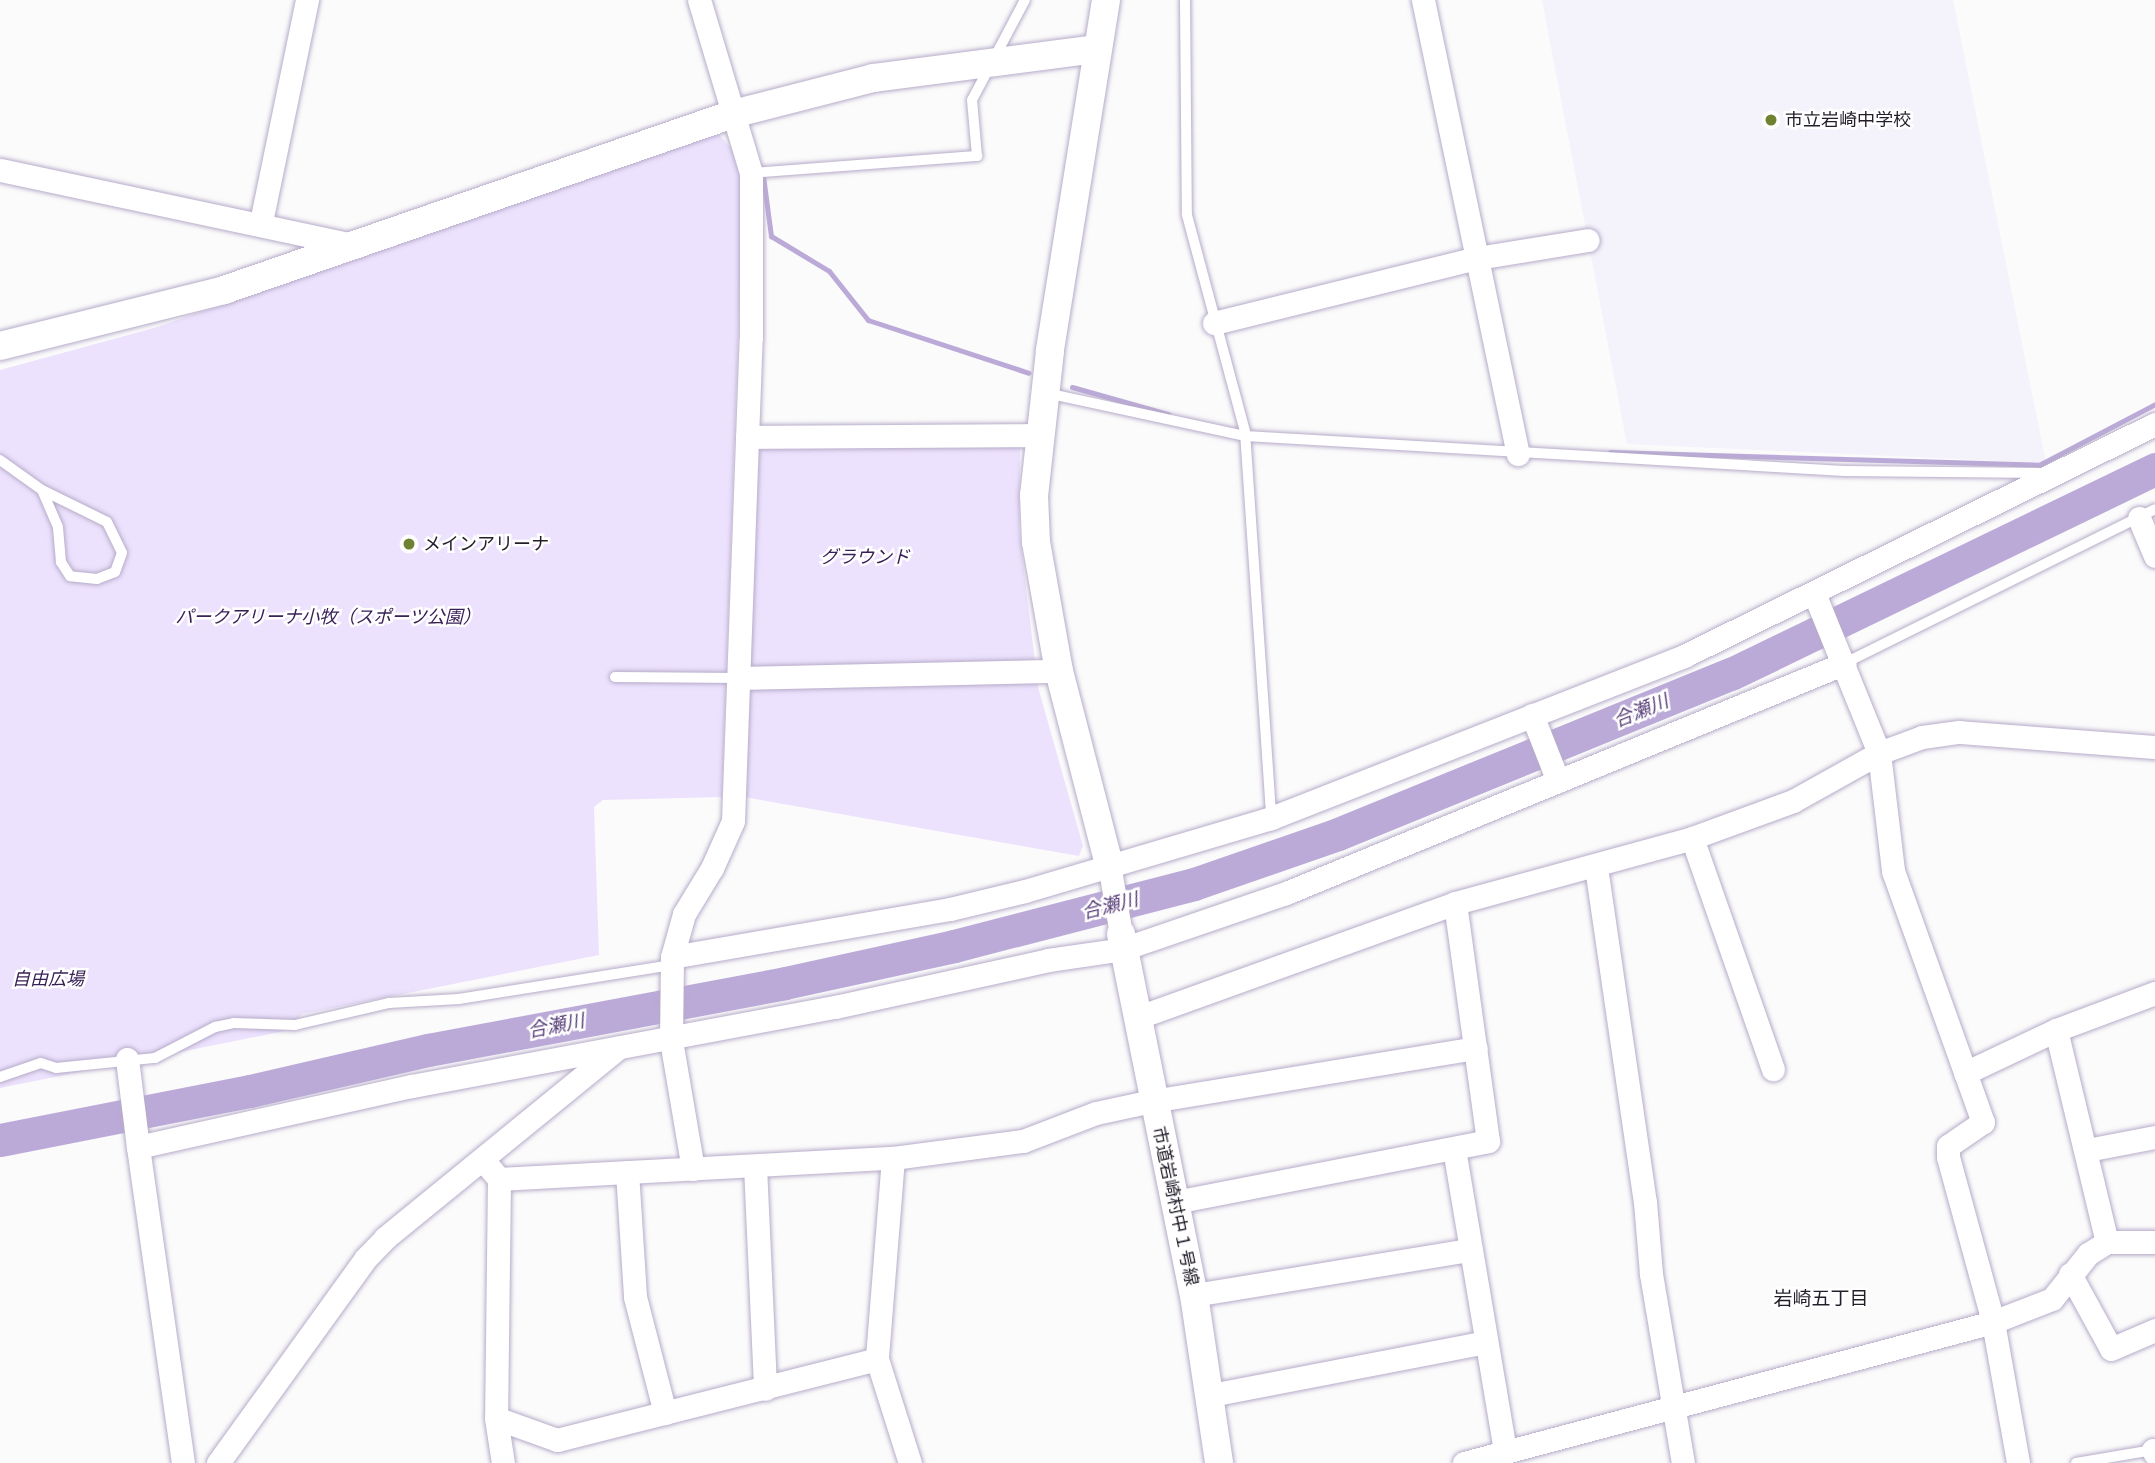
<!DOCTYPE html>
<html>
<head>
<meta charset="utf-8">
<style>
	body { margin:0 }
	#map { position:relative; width:2155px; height:1463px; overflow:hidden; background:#fbfbfb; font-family:"Crimson Pro","Noto Sans JP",serif }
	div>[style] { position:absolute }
	.built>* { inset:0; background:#f4f2fa }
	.green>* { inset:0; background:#ece2fd }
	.stream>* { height:5px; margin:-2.5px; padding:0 2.5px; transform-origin:2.5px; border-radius:2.5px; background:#bbaad8 }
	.river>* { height:33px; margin:-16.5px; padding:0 16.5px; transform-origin:16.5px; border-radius:16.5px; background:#bbaad8 }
	.roads { filter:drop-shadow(0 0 2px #b6abc9) drop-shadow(0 0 2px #b6abc9) }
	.service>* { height:10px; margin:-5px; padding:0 5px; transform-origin:5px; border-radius:5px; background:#fff }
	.minor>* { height:23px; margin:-11.5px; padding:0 11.5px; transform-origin:11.5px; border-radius:11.5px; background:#fff }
	.tertiary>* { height:28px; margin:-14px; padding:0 14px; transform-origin:14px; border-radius:14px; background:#fff }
	.dots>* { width:19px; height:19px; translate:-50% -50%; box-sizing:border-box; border:4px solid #fff; border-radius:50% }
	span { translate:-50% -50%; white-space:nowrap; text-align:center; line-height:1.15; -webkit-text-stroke:5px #fff; paint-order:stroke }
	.poi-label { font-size:18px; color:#231e2a }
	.left { translate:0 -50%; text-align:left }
	.park-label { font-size:18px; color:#392057; font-style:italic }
	.street-label { font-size:18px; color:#231e2a }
	.water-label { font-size:19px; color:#563e78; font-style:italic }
	.neighbourhood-label { font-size:19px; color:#231e2a }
</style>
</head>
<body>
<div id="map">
	<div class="built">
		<div style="clip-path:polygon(1542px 0,1953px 0,2046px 463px,1627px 444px)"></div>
	</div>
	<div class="green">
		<div style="clip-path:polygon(717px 132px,735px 153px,743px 192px,722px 797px,603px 800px,594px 807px,599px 955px,302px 1014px,285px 1031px,0 1088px,0 370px,154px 328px)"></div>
		<div style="clip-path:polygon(754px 445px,1020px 446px,1019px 529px,1038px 687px,1083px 846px,1079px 856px,744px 797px)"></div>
	</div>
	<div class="stream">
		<div style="left:763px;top:176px;width:61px;rotate:82.4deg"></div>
		<div style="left:771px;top:236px;width:68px;rotate:31.1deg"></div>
		<div style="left:829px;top:271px;width:63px;rotate:51.5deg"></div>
		<div style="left:868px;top:320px;width:169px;rotate:18.2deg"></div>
		<div style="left:1072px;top:387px;width:100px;rotate:15.7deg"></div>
		<div style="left:1610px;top:452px;width:429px;rotate:1.7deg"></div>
		<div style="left:2039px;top:465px;width:131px;rotate:-27.7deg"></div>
	</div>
	<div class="river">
		<div style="left:0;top:1140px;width:255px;rotate:-11.1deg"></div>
		<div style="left:250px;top:1091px;width:183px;rotate:-13deg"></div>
		<div style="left:428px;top:1050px;width:363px;rotate:-10.6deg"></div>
		<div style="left:785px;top:983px;width:173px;rotate:-12.3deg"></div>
		<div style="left:954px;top:946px;width:248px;rotate:-14.5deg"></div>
		<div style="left:1194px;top:884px;width:152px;rotate:-19.1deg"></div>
		<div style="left:1338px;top:834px;width:424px;rotate:-22.2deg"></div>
		<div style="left:1731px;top:674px;width:471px;rotate:-25.8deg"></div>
	</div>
	<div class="roads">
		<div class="service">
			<div style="left:1185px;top:0;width:215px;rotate:89.5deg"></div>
			<div style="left:1187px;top:215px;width:225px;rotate:75deg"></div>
			<div style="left:1245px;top:432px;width:387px;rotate:86.1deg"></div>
			<div style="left:751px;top:173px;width:227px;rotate:-4.3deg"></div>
			<div style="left:977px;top:156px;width:56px;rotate:-95.1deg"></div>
			<div style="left:972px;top:100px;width:113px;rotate:-62.1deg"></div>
			<div style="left:1046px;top:393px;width:204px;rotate:12.2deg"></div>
			<div style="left:1245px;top:436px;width:600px;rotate:3.34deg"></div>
			<div style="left:1844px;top:471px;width:199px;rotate:0.6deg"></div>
			<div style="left:0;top:460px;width:52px;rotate:35.5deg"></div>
			<div style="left:42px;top:490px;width:72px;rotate:26.2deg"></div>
			<div style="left:107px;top:522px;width:34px;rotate:64deg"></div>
			<div style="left:122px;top:553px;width:20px;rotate:110deg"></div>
			<div style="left:115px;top:572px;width:19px;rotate:159deg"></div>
			<div style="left:97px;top:579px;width:27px;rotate:-174deg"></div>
			<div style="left:70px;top:576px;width:17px;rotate:-123deg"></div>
			<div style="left:61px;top:562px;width:35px;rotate:-95deg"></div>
			<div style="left:58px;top:527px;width:40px;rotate:-113.4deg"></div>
			<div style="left:1845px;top:663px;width:346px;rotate:-26.4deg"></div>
			<div style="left:615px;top:677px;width:124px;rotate:0.5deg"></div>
			<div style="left:0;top:1077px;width:43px;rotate:-18.9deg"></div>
			<div style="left:41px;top:1063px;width:16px;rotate:18deg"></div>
			<div style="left:56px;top:1068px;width:100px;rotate:-5.8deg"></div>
			<div style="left:155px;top:1058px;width:68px;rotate:-27.3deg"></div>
			<div style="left:215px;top:1027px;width:19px;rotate:-12deg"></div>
			<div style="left:234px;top:1023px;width:61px;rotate:1.9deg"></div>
			<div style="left:295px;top:1025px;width:97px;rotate:-13.2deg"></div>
			<div style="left:389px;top:1003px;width:70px;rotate:-3.3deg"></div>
			<div style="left:459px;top:999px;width:215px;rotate:-9.1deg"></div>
			<div style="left:2076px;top:1463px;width:78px;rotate:-9.6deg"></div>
		</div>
		<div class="minor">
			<div style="left:1423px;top:0;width:464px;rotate:78.2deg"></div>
			<div style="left:0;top:170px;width:365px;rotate:12deg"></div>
			<div style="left:261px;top:222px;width:227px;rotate:-78.3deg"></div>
			<div style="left:1214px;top:323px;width:271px;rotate:-13.9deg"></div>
			<div style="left:1477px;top:258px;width:112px;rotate:-9.2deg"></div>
			<div style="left:747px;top:437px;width:292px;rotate:-0.4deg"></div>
			<div style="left:2139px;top:518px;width:41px;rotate:67.2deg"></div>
			<div style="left:1814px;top:593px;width:173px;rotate:67.9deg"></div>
			<div style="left:1879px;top:753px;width:119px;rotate:83.2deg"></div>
			<div style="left:1893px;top:871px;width:267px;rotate:70.3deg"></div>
			<div style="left:1983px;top:1122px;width:42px;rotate:145.6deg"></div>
			<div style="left:1948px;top:1146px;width:11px;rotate:90deg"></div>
			<div style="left:1948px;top:1157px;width:171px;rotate:74.7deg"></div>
			<div style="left:1993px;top:1322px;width:143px;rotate:79.9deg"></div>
			<div style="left:739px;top:678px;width:320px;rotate:-1.3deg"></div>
			<div style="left:1532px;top:715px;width:71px;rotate:68.5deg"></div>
			<div style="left:1692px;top:838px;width:245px;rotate:70.7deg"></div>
			<div style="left:1109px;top:864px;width:71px;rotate:80.3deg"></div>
			<div style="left:1596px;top:867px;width:339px;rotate:81.7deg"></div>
			<div style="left:1645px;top:1202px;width:72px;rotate:85.2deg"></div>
			<div style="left:1651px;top:1274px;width:192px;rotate:80.4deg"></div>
			<div style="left:672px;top:957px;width:282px;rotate:-9.8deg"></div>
			<div style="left:950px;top:909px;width:77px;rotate:-13.5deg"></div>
			<div style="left:1025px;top:891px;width:257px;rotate:-16.5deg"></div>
			<div style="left:1271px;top:818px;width:444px;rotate:-21.4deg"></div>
			<div style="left:1684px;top:656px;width:525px;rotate:-26.22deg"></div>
			<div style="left:1139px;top:1017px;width:336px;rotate:-19.8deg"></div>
			<div style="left:1455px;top:903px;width:246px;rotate:-15.3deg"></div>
			<div style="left:1692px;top:838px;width:108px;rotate:-20.1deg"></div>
			<div style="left:1793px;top:801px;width:98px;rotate:-29.2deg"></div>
			<div style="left:1879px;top:753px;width:46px;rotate:-20.4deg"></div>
			<div style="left:1922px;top:737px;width:37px;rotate:-8deg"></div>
			<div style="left:1959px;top:732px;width:197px;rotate:4.4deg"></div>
			<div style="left:2056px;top:1030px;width:218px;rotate:76.5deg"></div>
			<div style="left:127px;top:1059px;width:89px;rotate:82.9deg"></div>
			<div style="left:138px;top:1147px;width:281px;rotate:-12.6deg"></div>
			<div style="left:412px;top:1086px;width:430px;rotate:-10.6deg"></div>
			<div style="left:835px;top:1007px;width:218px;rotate:-12.4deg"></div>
			<div style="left:1048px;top:960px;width:76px;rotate:-8.3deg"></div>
			<div style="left:1123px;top:949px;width:172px;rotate:-19deg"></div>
			<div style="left:1286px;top:893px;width:604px;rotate:-22.36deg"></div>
			<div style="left:1965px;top:1073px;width:101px;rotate:-25.3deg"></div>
			<div style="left:2056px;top:1030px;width:106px;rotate:-20.5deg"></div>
			<div style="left:138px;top:1147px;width:319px;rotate:81.9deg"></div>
			<div style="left:1454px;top:1149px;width:306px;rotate:80.4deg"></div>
			<div style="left:2087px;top:1150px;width:69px;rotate:-10.8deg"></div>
			<div style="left:893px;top:1158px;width:202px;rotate:94.6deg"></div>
			<div style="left:877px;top:1359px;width:109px;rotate:72.4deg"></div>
			<div style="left:755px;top:1166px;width:223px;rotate:87.4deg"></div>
			<div style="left:489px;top:1167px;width:16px;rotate:50deg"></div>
			<div style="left:499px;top:1179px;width:239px;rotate:90.7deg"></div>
			<div style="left:496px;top:1418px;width:46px;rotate:81.2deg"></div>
			<div style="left:693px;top:1169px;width:131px;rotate:-99.7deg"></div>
			<div style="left:671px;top:1040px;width:83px;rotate:-89.3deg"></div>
			<div style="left:672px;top:957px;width:45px;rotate:-74.4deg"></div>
			<div style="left:684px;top:914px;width:54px;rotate:-58.7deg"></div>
			<div style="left:712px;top:868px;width:51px;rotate:-65.9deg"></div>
			<div style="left:733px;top:821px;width:483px;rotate:-87.9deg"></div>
			<div style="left:751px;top:338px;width:165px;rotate:-90deg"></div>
			<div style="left:751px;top:173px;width:181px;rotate:-106.7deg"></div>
			<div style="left:627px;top:1172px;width:125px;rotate:86.3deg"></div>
			<div style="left:635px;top:1297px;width:120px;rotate:75.5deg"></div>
			<div style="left:499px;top:1179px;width:395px;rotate:-3.1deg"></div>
			<div style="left:893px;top:1158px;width:131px;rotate:-7.5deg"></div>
			<div style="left:1023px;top:1141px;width:78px;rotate:-21deg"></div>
			<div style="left:1096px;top:1113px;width:57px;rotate:-12.1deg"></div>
			<div style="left:1152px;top:1101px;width:328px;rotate:-9.3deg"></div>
			<div style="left:1175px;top:1202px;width:319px;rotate:-11deg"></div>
			<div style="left:1488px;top:1141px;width:240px;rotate:-97.9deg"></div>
			<div style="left:2070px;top:1274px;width:85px;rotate:61.3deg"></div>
			<div style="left:2111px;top:1349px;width:48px;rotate:-23.4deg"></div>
			<div style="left:1194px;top:1295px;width:279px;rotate:-9.3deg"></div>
			<div style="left:1211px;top:1395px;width:279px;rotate:-10.9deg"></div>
			<div style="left:496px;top:1418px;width:65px;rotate:19.8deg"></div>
			<div style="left:557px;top:1440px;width:330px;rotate:-14.2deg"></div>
			<div style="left:2153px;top:1450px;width:4px;rotate:63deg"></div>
			<div style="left:218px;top:1463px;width:251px;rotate:-54.2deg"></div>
			<div style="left:365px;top:1259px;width:29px;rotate:-46deg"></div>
			<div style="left:385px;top:1238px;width:301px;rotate:-39.2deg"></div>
			<div style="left:1464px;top:1463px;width:547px;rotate:-14.92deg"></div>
			<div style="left:1993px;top:1322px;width:63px;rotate:-21.3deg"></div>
			<div style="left:2052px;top:1299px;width:58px;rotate:-51.3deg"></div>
			<div style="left:2088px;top:1254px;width:22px;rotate:-32deg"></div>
			<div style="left:2107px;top:1242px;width:48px"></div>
		</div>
		<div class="tertiary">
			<div style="left:1106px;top:0;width:355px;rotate:99.1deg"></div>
			<div style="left:1050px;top:351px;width:145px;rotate:96.3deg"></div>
			<div style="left:1034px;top:495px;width:47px;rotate:87.6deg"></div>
			<div style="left:1036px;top:542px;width:131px;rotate:79.9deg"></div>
			<div style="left:1059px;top:671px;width:199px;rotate:75.5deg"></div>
			<div style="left:0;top:346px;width:231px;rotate:-14deg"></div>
			<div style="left:224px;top:290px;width:539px;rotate:-19.07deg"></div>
			<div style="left:733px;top:114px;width:145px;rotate:-14.4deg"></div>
			<div style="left:873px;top:78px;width:226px;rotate:-7.4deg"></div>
			<div style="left:1121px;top:934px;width:368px;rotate:78.6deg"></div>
			<div style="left:1194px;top:1295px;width:170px;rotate:81.5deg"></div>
		</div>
	</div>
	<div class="dots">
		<div style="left:1771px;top:120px;background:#6f8232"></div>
		<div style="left:409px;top:544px;background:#6f8232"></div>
	</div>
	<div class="poi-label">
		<span class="left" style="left:1785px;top:120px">市立岩崎中学校</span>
		<span class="left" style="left:423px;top:544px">メインアリーナ</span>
	</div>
	<div class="park-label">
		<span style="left:865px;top:557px">グラウンド</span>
		<span style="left:328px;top:617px">パークアリーナ小牧（スポーツ公園）</span>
		<span style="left:48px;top:979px">自由広場</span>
	</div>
	<div class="street-label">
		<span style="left:1175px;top:1206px;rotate:78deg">市道岩崎村中１号線</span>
	</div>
	<div class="water-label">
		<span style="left:1641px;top:711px;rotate:-22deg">合瀬川</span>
		<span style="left:1110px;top:906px;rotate:-14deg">合瀬川</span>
		<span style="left:556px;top:1026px;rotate:-11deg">合瀬川</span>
	</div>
	<div class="neighbourhood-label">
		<span style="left:1821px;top:1299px">岩崎五丁目</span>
	</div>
</div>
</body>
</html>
